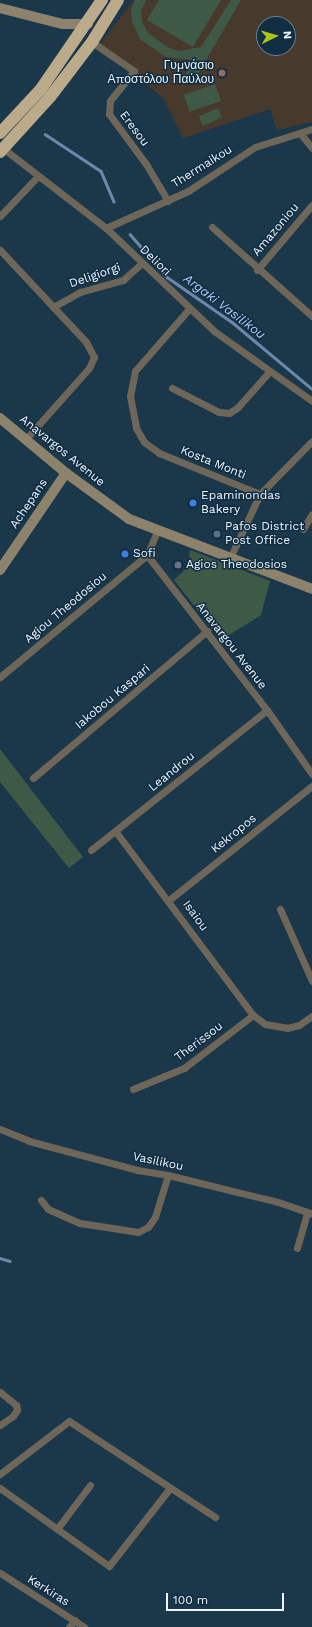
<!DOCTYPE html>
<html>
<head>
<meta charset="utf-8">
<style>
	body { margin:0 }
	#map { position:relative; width:312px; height:1627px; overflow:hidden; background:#1b384b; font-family:"Work Sans",sans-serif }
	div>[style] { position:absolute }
	.education>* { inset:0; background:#48392d }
	.green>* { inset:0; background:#3e5a47; transform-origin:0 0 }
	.stream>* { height:2.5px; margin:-1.25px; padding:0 1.25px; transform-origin:1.25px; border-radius:1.25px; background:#6e88ab }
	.street>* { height:7px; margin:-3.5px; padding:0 3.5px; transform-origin:3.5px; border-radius:3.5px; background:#6e6759 }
	.secondary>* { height:10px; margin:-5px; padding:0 5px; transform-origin:5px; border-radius:5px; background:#8d836d }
	.highway>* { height:12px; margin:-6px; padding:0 6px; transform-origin:6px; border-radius:6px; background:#bbab8a }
	.dots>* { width:11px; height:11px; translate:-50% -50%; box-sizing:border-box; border:2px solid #112d41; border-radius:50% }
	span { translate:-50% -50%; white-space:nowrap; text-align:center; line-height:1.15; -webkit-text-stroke:3px #112d41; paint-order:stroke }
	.poi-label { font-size:12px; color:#ecf6fe }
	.right { translate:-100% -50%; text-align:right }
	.left { translate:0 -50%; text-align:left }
	.street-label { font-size:12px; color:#ecf6fe }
	.water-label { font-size:13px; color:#abcdfa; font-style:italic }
	.north { position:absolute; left:256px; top:16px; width:40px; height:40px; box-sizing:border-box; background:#112d41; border:1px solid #697d8d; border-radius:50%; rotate:85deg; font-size:11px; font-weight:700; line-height:16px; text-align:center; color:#ecf6fe }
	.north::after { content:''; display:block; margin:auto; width:14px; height:18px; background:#a8c71b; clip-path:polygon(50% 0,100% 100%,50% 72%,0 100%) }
	.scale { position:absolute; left:166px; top:1593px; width:118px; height:18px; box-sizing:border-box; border:2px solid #ecf6fe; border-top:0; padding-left:5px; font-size:12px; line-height:14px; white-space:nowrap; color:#ecf6fe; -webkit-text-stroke:3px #112d41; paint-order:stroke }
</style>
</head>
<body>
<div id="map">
	<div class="education">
		<div style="clip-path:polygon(evenodd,134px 0,312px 0,312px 122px,277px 130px,270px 109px,183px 138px,163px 98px,99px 45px,134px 0,264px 24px,288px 24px,288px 48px,264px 48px,264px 24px)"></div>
	</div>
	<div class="green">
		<div style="clip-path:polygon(135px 0,146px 0,141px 11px,142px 22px,148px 33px,169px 48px,179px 51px,201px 47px,231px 0,241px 0,194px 81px,184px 77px,193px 60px,166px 57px,140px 39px,132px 21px,131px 11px)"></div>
		<div style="clip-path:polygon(159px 0,221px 0,193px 47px,147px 20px)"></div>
		<div style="left:215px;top:84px;width:18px;height:33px;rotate:71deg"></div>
		<div style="left:218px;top:108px;width:10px;height:21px;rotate:66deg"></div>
		<div style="clip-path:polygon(190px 550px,270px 581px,261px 615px,221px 640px,174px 580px,188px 567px)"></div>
		<div style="clip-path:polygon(0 749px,83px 857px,69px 868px,0 782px)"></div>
	</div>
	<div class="stream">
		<div style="left:45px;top:134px;width:67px;rotate:33.5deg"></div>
		<div style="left:101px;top:171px;width:33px;rotate:67deg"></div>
		<div style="left:130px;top:234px;width:57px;rotate:49.3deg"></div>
		<div style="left:167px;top:277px;width:79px;rotate:34.7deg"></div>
		<div style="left:232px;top:322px;width:104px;rotate:39.9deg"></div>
		<div style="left:0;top:1258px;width:10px;rotate:17deg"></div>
	</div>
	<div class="street">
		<div style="left:92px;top:42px;width:51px;rotate:34.6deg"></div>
		<div style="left:134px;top:71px;width:38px;rotate:129deg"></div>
		<div style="left:110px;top:101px;width:13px;rotate:94deg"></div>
		<div style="left:109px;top:114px;width:62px;rotate:53.5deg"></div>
		<div style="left:146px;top:164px;width:43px;rotate:59.3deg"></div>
		<div style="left:300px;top:133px;width:19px;rotate:51deg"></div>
		<div style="left:4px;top:149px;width:129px;rotate:37.8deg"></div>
		<div style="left:106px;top:228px;width:149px;rotate:43.6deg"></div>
		<div style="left:214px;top:331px;width:120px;rotate:35.5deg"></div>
		<div style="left:0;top:216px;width:54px;rotate:-46.5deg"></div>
		<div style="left:212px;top:227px;width:134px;rotate:41.7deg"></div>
		<div style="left:106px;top:228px;width:90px;rotate:-24.3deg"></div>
		<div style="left:188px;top:191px;width:80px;rotate:-33.3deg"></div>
		<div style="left:255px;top:147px;width:60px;rotate:-17.5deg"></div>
		<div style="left:0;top:250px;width:126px;rotate:46.9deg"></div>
		<div style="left:86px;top:342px;width:17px;rotate:62deg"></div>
		<div style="left:94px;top:357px;width:12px;rotate:114deg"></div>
		<div style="left:89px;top:368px;width:95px;rotate:131.6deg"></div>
		<div style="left:257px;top:270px;width:85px;rotate:-49.8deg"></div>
		<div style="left:53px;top:307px;width:31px;rotate:-29deg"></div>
		<div style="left:80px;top:292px;width:45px;rotate:-15.6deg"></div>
		<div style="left:123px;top:280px;width:25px;rotate:-42deg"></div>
		<div style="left:189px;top:309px;width:82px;rotate:131.1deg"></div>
		<div style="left:135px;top:371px;width:25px;rotate:101deg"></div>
		<div style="left:130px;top:396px;width:33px;rotate:79deg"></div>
		<div style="left:136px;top:428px;width:16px;rotate:60deg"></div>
		<div style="left:144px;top:442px;width:19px;rotate:36deg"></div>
		<div style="left:159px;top:453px;width:109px;rotate:22.1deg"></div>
		<div style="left:172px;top:388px;width:53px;rotate:27.1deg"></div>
		<div style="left:219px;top:412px;width:10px;rotate:6deg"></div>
		<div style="left:229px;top:413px;width:9px;rotate:-32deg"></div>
		<div style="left:237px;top:408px;width:48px;rotate:-48.4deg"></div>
		<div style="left:303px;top:529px;width:17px;rotate:-59deg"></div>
		<div style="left:147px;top:555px;width:196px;rotate:52.3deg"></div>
		<div style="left:267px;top:710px;width:78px;rotate:54.9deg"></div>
		<div style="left:230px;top:558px;width:71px;rotate:-64.9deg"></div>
		<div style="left:260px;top:494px;width:74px;rotate:-45.5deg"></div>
		<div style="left:0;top:677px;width:191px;rotate:-39.7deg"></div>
		<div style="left:147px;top:555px;width:26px;rotate:-67deg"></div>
		<div style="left:33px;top:778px;width:228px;rotate:-40.2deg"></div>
		<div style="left:116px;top:832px;width:229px;rotate:53.2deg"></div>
		<div style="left:253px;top:1015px;width:15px;rotate:37deg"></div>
		<div style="left:265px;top:1024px;width:22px;rotate:10deg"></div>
		<div style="left:287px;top:1028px;width:12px;rotate:-14deg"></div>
		<div style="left:299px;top:1025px;width:16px;rotate:-35deg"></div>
		<div style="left:91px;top:850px;width:225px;rotate:-38.5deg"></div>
		<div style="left:169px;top:900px;width:183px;rotate:-38.6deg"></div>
		<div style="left:280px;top:909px;width:79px;rotate:66deg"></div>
		<div style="left:133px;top:1089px;width:55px;rotate:-22.4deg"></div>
		<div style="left:184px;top:1068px;width:87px;rotate:-37.5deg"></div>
		<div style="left:0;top:1129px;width:31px;rotate:22deg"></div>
		<div style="left:29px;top:1141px;width:112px;rotate:15deg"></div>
		<div style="left:137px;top:1170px;width:31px;rotate:9deg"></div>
		<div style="left:168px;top:1175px;width:113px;rotate:13.8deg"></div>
		<div style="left:278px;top:1202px;width:36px;rotate:19deg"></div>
		<div style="left:41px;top:1200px;width:11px;rotate:52deg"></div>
		<div style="left:48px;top:1209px;width:35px;rotate:24deg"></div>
		<div style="left:80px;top:1223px;width:59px;rotate:8.8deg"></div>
		<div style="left:138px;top:1232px;width:11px;rotate:-27deg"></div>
		<div style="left:148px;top:1227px;width:12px;rotate:-55deg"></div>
		<div style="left:155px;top:1217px;width:44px;rotate:-72.8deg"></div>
		<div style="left:297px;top:1248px;width:37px;rotate:-74deg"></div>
		<div style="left:0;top:1392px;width:21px;rotate:39deg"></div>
		<div style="left:16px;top:1405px;width:5px;rotate:79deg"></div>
		<div style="left:17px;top:1410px;width:7px;rotate:124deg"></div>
		<div style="left:13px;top:1416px;width:16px;rotate:145deg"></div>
		<div style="left:0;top:1474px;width:87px;rotate:-37.5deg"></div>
		<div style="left:69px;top:1421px;width:175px;rotate:33.3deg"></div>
		<div style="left:0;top:1488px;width:134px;rotate:35.6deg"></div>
		<div style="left:109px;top:1566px;width:99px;rotate:-52deg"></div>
		<div style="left:57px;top:1529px;width:55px;rotate:-53.1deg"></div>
		<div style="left:0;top:1573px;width:100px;rotate:32.7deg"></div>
		<div style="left:69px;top:1627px;width:9px;rotate:-49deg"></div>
	</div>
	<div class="secondary">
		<div style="left:0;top:8px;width:65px;rotate:14.3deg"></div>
		<div style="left:63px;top:24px;width:25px"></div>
		<div style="left:0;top:418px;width:86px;rotate:39.8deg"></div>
		<div style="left:66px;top:473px;width:78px;rotate:36.1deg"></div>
		<div style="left:129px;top:519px;width:196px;rotate:20.9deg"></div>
		<div style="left:0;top:570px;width:117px;rotate:-55.8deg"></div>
	</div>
	<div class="highway">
		<div style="left:0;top:133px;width:60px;rotate:-47deg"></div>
		<div style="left:41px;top:89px;width:108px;rotate:-55.6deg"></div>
		<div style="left:0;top:152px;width:74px;rotate:-47.7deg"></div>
		<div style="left:50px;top:97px;width:69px;rotate:-52.6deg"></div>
		<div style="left:92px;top:42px;width:49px;rotate:-58.2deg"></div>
	</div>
	<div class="dots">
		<div style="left:222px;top:73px;background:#8d6e63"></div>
		<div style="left:193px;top:503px;background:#3f7fe0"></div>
		<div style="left:217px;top:534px;background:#5c6f8a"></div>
		<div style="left:125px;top:554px;background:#3f7fe0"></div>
		<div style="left:178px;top:565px;background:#6b7280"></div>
	</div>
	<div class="poi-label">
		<span class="right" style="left:214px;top:73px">Γυμνάσιο<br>Αποστόλου Παύλου</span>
		<span class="left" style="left:201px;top:503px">Epaminondas<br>Bakery</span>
		<span class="left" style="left:225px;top:534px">Pafos District<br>Post Office</span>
		<span class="left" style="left:133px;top:554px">Sofi</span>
		<span class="left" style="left:186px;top:565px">Agios Theodosios</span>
	</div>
	<div class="street-label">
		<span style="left:134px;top:129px;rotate:53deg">Eresou</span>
		<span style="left:202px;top:167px;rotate:-32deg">Thermaikou</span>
		<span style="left:276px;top:230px;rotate:-50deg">Amazoniou</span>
		<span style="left:155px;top:261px;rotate:44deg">Deliori</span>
		<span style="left:95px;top:276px;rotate:-19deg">Deligiorgi</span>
		<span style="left:62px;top:451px;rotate:39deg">Anavargos Avenue</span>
		<span style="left:213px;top:463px;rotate:22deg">Kosta Monti</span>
		<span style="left:29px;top:504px;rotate:-56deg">Achepans</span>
		<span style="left:66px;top:608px;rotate:-40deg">Agiou Theodosiou</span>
		<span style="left:231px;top:646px;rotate:52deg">Anavargou Avenue</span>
		<span style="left:113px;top:697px;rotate:-40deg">Iakobou Kaspari</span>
		<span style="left:172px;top:772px;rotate:-39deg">Leandrou</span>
		<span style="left:234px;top:834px;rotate:-39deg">Kekropos</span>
		<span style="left:195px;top:916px;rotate:54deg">Isaiou</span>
		<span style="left:199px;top:1042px;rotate:-37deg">Therissou</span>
		<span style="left:158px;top:1162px;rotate:12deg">Vasilikou</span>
		<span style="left:48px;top:1591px;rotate:32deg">Kerkiras</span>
	</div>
	<div class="water-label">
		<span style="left:224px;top:307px;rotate:37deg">Argaki Vasilikou</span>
	</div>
	<div class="north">N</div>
	<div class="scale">100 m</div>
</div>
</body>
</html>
